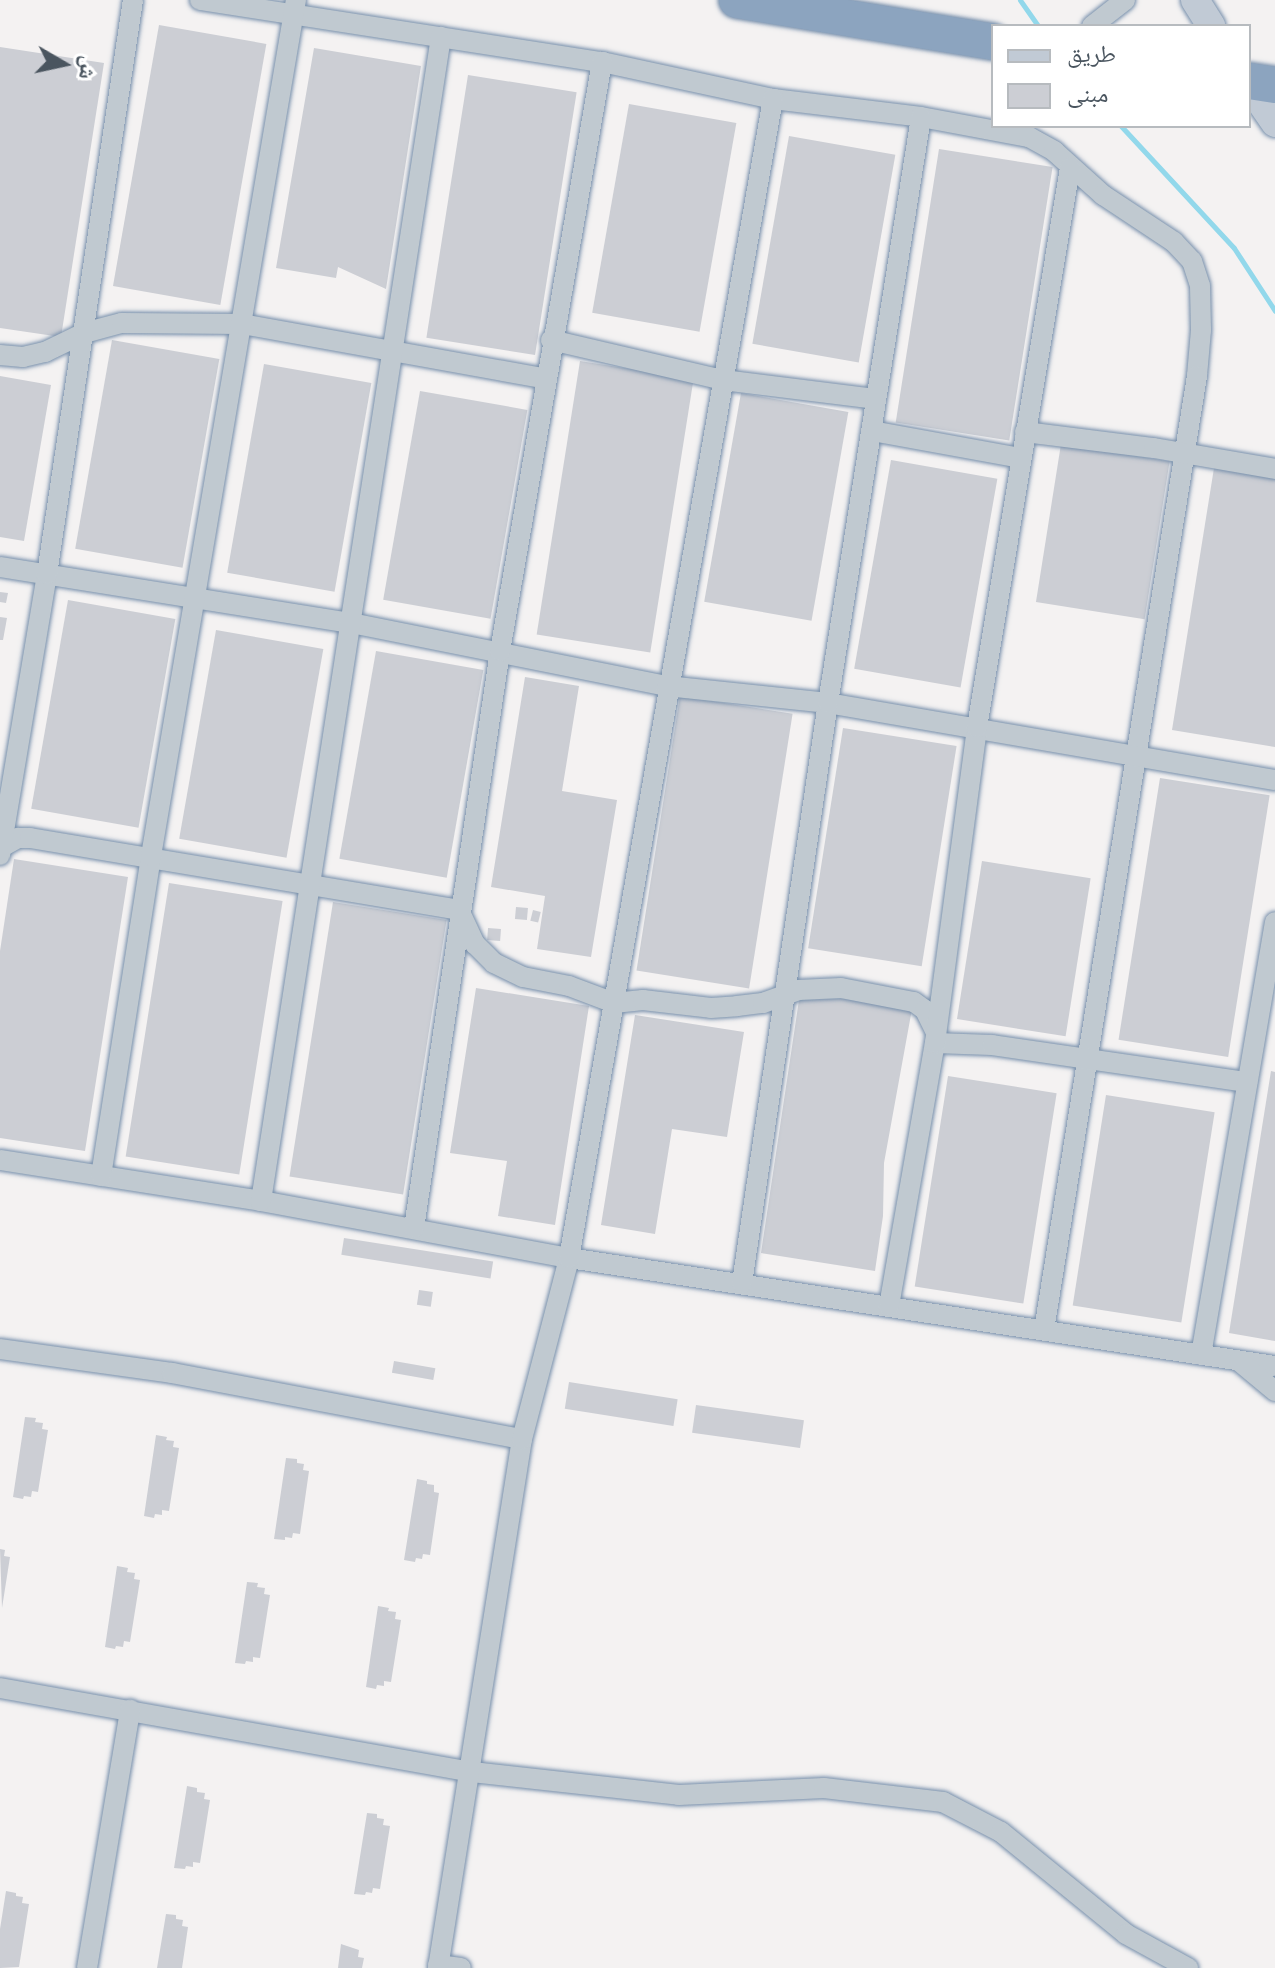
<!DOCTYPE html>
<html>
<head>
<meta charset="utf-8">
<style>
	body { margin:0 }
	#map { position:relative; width:1275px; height:1968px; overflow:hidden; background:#f4f2f2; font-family:Poppins,"Noto Naskh Arabic",sans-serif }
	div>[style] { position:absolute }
	.stream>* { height:5px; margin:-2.5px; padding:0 2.5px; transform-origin:2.5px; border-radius:2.5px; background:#92d8eb }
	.building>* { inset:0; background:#ccced4; transform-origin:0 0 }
	.roads { filter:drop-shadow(0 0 2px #778fab) drop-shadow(0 0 2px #778fab) }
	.street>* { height:20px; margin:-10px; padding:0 10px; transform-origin:10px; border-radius:10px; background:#c0c9d0 }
	.secondary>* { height:28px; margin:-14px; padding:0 14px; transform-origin:14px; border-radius:14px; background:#c1cad5 }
	.highway>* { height:36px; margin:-18px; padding:0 18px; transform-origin:18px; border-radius:18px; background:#8ca4bf }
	span { translate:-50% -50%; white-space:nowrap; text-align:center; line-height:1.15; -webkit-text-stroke:6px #fff; paint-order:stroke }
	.legend { position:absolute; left:991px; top:24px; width:260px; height:104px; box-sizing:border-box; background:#fff; border:2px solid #b7bbbf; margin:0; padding:10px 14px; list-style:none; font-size:24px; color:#4a555f }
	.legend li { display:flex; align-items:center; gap:16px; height:40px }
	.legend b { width:40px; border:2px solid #b7bbbf }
	.north { position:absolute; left:24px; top:24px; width:80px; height:80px; -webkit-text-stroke:6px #fff; paint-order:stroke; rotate:99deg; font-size:22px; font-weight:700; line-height:32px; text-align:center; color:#4a555f }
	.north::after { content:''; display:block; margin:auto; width:28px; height:36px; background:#4a555f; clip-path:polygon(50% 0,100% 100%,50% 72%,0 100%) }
</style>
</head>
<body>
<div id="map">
	<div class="stream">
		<div style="left:1020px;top:0;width:32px;rotate:55deg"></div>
		<div style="left:1121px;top:126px;width:166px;rotate:47.2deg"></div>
		<div style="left:1234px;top:248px;width:75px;rotate:56.9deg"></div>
	</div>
	<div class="building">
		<div style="left:159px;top:25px;width:109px;height:265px;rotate:10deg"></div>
		<div style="clip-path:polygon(0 47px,104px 63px,61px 337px,0 328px)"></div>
		<div style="clip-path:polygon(314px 48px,421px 66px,386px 289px,338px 267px,336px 278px,276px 268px)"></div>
		<div style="left:468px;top:75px;width:110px;height:266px;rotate:9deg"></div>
		<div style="left:629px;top:104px;width:109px;height:212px;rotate:10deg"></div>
		<div style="left:789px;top:136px;width:108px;height:211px;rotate:10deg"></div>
		<div style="left:939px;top:149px;width:115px;height:277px;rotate:9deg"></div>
		<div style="left:112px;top:340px;width:109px;height:212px;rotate:10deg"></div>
		<div style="left:580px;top:361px;width:115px;height:277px;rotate:9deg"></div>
		<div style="left:264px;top:364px;width:109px;height:212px;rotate:10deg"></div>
		<div style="clip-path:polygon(0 376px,51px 385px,24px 541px,0 537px)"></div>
		<div style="left:420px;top:391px;width:109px;height:212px;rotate:10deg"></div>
		<div style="left:741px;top:393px;width:109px;height:212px;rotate:10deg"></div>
		<div style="left:1061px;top:444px;width:110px;height:160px;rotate:9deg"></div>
		<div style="left:891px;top:460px;width:108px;height:212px;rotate:10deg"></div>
		<div style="clip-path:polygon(1214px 468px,1275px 478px,1275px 747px,1172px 730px)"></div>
		<div style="clip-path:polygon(0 592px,8px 593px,6px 603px,0 602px)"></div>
		<div style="left:68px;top:600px;width:109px;height:212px;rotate:10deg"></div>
		<div style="clip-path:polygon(0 617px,7px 618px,3px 640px,0 640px)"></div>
		<div style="left:216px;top:630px;width:109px;height:212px;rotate:10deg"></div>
		<div style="left:376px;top:651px;width:109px;height:211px;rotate:10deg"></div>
		<div style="clip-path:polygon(525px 677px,579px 686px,562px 791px,617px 800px,591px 957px,537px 949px,545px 896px,491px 887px)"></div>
		<div style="left:680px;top:696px;width:114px;height:278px;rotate:9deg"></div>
		<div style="left:843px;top:728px;width:115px;height:223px;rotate:9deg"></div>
		<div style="left:1160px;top:778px;width:111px;height:265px;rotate:9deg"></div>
		<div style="clip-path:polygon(14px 859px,128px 877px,85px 1151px,0 1138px,0 951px)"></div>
		<div style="left:982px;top:861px;width:110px;height:160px;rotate:9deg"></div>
		<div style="left:169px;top:883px;width:115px;height:277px;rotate:9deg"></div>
		<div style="left:333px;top:902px;width:115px;height:278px;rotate:9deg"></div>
		<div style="left:516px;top:907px;width:12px;height:12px;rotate:5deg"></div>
		<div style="left:533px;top:910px;width:8px;height:11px;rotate:14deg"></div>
		<div style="left:488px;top:928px;width:13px;height:12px;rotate:4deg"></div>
		<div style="clip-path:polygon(476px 988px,589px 1006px,555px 1225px,498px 1216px,507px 1161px,450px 1153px)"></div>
		<div style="clip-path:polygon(858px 998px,912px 1009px,884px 1163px,883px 1216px,875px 1271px,761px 1253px,799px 1000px)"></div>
		<div style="clip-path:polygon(635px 1015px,744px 1032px,727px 1137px,672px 1129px,655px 1234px,601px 1225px)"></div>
		<div style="clip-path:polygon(1271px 1071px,1275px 1072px,1275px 1341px,1229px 1333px)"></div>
		<div style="left:948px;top:1076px;width:110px;height:213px;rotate:9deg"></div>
		<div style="left:1106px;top:1095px;width:110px;height:213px;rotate:9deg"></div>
		<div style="left:344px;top:1238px;width:151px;height:17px;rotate:9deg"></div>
		<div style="left:419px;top:1290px;width:14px;height:15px;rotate:8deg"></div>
		<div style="left:394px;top:1361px;width:42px;height:12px;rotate:10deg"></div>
		<div style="left:569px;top:1382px;width:110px;height:27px;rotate:9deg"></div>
		<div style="left:696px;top:1405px;width:109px;height:28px;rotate:8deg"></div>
		<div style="clip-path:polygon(25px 1417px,36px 1418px,35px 1422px,43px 1423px,42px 1429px,48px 1430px,38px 1492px,32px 1491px,31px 1497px,24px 1496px,23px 1499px,13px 1497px)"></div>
		<div style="clip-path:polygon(156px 1435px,167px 1437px,166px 1440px,174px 1441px,173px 1447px,179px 1448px,169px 1511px,162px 1510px,162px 1515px,155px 1514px,154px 1518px,144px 1516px)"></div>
		<div style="clip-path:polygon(286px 1458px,297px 1459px,297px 1463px,304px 1464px,303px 1470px,309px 1471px,300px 1534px,293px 1533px,292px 1538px,285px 1537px,285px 1540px,274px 1539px)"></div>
		<div style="clip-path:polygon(417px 1479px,427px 1481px,427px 1484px,434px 1485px,434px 1492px,439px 1493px,430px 1555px,423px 1554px,422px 1559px,416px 1558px,415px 1562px,404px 1560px)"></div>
		<div style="clip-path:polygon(0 1549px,5px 1550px,4px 1556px,10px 1557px,2px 1608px)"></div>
		<div style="clip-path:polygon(117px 1566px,128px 1568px,127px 1572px,135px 1573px,134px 1579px,140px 1580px,130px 1642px,124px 1641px,123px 1647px,116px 1646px,115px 1649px,105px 1647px)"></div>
		<div style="clip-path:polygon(247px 1582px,258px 1583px,257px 1587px,265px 1588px,264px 1594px,270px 1595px,260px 1658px,253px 1657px,253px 1662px,246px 1661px,245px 1664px,235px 1663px)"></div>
		<div style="clip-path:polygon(378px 1606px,389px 1608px,388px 1611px,396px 1612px,395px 1619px,401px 1620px,391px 1682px,384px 1681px,384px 1686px,377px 1685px,376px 1689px,366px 1687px)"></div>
		<div style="clip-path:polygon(187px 1786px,197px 1788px,197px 1792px,205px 1793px,204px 1799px,210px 1800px,200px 1863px,193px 1862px,193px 1867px,186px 1866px,185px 1869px,174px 1868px)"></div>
		<div style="clip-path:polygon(367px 1813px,377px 1814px,377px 1818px,384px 1819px,383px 1825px,390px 1826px,380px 1889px,373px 1888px,372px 1893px,366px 1892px,365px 1895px,354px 1894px)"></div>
		<div style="clip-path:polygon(6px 1891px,16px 1893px,16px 1896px,23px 1897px,22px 1903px,29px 1904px,19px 1967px,0 1968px,0 1929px)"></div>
		<div style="clip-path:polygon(166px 1914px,176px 1915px,176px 1919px,183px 1920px,182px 1926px,188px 1927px,182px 1968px,157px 1968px)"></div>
		<div style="clip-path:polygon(341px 1944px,359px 1950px,358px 1957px,364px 1958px,362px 1968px,338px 1968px)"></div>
	</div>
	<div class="roads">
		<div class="street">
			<div style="left:200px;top:0;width:407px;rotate:8.8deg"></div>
			<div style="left:602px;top:62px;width:175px;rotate:12.2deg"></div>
			<div style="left:773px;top:99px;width:149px;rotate:6.9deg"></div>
			<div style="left:921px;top:117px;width:110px;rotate:10.5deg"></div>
			<div style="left:1029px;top:137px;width:29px;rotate:29deg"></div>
			<div style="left:1054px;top:151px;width:66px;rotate:41.9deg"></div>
			<div style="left:1103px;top:195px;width:85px;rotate:33.5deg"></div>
			<div style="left:1174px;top:242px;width:26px;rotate:47deg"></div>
			<div style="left:1192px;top:261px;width:26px;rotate:72deg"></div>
			<div style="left:1200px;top:286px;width:44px;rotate:88.7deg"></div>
			<div style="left:1201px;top:330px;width:46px;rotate:95deg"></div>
			<div style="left:1197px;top:376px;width:966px;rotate:99.11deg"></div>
			<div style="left:1092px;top:26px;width:42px;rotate:-38.2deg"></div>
			<div style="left:551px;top:340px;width:177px;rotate:13.1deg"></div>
			<div style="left:723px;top:380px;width:153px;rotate:7.1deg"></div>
			<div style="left:0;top:355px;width:23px;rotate:5deg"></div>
			<div style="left:23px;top:357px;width:23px;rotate:-13deg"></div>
			<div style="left:45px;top:352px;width:43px;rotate:-26deg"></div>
			<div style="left:84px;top:333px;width:39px;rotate:-15deg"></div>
			<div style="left:122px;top:323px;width:120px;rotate:0.5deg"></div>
			<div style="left:242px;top:324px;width:310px;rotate:10.2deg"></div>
			<div style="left:872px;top:431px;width:151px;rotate:10.3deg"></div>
			<div style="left:1025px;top:432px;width:130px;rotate:7.1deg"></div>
			<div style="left:1154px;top:448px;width:123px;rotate:9.8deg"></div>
			<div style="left:0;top:567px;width:355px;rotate:9.1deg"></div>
			<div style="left:351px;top:623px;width:322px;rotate:11.3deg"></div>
			<div style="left:667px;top:686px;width:162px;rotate:6deg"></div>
			<div style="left:828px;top:703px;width:454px;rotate:9.8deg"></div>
			<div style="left:0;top:848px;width:21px;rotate:-29deg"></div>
			<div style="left:18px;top:838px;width:12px"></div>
			<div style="left:30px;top:838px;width:435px;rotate:9.5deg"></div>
			<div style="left:459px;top:910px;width:38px;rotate:65deg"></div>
			<div style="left:475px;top:944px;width:27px;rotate:45deg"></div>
			<div style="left:494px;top:963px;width:32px;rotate:26deg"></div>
			<div style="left:523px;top:977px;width:47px;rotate:11.1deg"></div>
			<div style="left:569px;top:986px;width:48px;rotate:20.7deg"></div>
			<div style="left:614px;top:1003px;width:29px;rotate:-6deg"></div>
			<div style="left:643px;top:1000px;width:68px;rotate:6.7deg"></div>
			<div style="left:711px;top:1008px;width:26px;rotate:-4deg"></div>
			<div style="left:737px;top:1006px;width:26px;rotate:-7deg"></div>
			<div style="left:763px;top:1003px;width:37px;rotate:-20deg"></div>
			<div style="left:798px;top:990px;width:43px;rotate:-2.7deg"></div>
			<div style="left:841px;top:988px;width:74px;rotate:10.9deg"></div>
			<div style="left:914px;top:1002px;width:14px;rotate:36deg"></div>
			<div style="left:925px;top:1010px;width:25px;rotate:64deg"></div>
			<div style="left:0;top:855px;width:285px;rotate:-80.5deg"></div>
			<div style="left:47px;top:574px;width:580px;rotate:-81.48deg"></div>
			<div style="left:935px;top:1043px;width:57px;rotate:2deg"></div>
			<div style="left:992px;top:1045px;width:258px;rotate:8.3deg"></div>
			<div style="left:0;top:1160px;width:264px;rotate:8.9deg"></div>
			<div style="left:261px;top:1201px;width:313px;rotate:10.5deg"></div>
			<div style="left:569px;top:1258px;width:714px;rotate:8.7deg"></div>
			<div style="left:101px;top:1176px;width:324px;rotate:-81.1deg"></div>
			<div style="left:151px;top:856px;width:868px;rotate:-80.39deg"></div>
			<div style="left:261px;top:1201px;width:1178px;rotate:-81.21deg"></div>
			<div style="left:414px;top:1228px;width:583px;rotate:-81.52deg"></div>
			<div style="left:500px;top:651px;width:598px;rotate:-80.18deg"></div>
			<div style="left:742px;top:1283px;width:586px;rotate:-81.57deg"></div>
			<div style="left:828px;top:703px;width:593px;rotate:-80.98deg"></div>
			<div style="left:889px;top:1306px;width:267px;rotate:-80.1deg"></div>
			<div style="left:935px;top:1043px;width:319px;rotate:-82.4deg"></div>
			<div style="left:977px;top:727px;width:567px;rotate:-80.55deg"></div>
			<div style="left:0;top:1349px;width:174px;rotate:7.9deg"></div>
			<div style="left:172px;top:1373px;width:356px;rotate:10.7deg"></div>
			<div style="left:1201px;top:1355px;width:439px;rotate:-80.3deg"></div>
			<div style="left:1239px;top:1361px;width:47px;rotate:39.8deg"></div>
			<div style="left:0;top:1688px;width:479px;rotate:10.1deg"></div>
			<div style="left:472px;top:1772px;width:208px;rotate:6.3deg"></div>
			<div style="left:679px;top:1795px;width:145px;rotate:-2.8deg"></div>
			<div style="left:824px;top:1788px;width:120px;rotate:6.7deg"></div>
			<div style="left:943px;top:1802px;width:65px;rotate:27.3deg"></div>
			<div style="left:1001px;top:1832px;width:161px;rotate:39.2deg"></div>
			<div style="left:1126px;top:1934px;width:71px;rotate:28.7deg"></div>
			<div style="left:438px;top:1965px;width:23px;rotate:7deg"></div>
			<div style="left:87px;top:1968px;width:262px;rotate:-80.5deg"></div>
			<div style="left:438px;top:1968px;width:536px;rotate:-80.98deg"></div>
			<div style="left:522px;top:1439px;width:187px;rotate:-75.4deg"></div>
			<div style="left:569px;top:1258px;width:1177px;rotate:-80.02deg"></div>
		</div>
		<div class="secondary">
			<div style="left:1195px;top:0;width:31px;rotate:58deg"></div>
			<div style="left:1249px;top:85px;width:46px;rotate:55.6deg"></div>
		</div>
		<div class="highway">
			<div style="left:737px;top:0;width:259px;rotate:9.3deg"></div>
			<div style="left:1249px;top:81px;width:26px;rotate:9deg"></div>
		</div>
	</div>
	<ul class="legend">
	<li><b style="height:10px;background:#c1cad5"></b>طريق</li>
	<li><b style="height:22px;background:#ccced4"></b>مبنى</li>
	</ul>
	<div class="north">ش</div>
</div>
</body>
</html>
